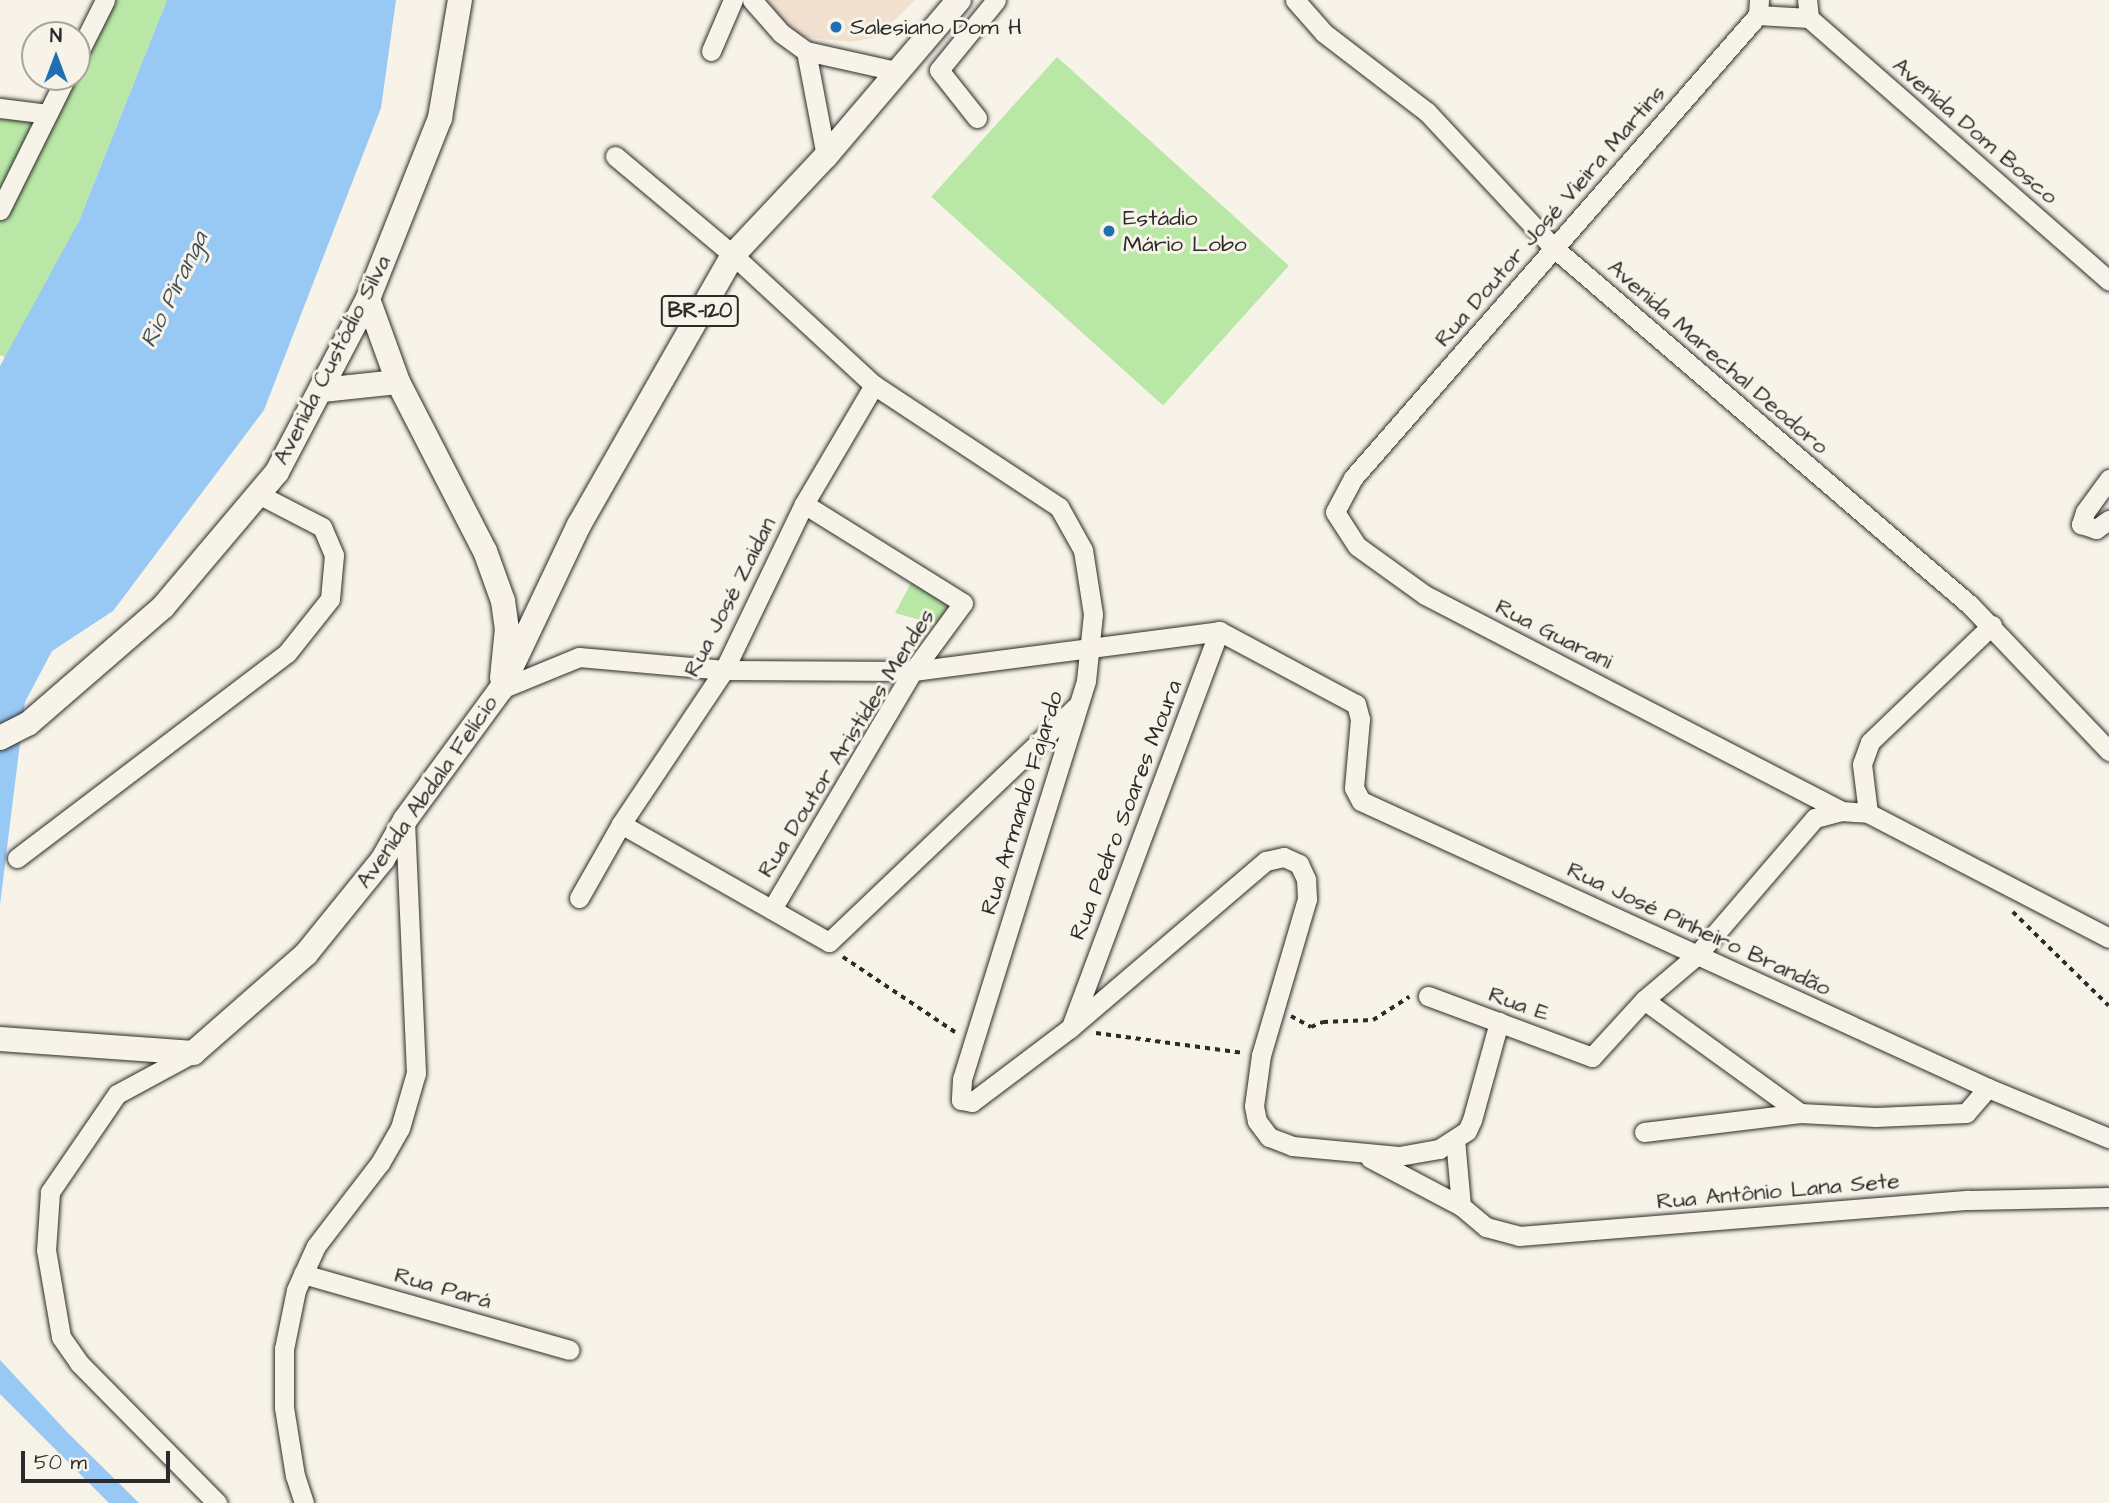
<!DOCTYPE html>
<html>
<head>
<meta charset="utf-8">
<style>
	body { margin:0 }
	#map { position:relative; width:2109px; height:1503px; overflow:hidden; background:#f7f3e8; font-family:"Architects Daughter",sans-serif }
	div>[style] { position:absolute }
	.built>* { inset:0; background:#f1e0cf }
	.green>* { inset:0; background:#b9e7a5; transform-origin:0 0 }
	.water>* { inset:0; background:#98c8f4 }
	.path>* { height:3.5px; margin-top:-1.75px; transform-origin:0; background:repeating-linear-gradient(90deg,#2b2b2b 0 5px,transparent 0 10px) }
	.roads { filter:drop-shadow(0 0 2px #2b2b2b) drop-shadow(0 0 2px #2b2b2b) }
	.minor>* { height:19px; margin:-9.5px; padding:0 9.5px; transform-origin:9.5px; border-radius:9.5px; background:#f7f3e8 }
	.major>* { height:24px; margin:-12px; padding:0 12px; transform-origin:12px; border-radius:12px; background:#f7f3e8 }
	.dots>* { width:19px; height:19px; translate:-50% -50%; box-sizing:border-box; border:4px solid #f7f3e8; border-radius:50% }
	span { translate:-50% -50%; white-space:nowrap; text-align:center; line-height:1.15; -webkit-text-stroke:6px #f7f3e8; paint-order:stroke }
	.shield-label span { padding:2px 5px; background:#f7f3e8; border:2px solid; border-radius:5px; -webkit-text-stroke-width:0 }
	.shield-label { font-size:21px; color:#2b2b2b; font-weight:700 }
	.poi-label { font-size:23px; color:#2b2b2b }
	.left { translate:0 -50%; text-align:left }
	.street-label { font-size:23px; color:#2b2b2b }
	.water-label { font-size:24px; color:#46525d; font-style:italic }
	.north { position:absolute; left:21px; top:21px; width:70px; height:70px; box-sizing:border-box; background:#f7f3e8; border:2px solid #a5a39c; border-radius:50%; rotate:0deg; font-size:19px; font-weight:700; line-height:28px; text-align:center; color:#2b2b2b }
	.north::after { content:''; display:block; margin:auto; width:24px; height:32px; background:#1f6fb2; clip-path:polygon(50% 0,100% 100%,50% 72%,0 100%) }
	.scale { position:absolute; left:21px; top:1451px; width:149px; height:32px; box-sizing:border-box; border:4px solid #2b2b2b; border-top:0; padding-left:9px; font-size:21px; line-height:24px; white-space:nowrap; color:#2b2b2b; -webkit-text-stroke:5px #f7f3e8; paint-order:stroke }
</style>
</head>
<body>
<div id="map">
	<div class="built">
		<div style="clip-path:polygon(763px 0,915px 0,877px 37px,852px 42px,793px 36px)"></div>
	</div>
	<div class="green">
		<div style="clip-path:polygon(103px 0,167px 0,79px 221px,7px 358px,0 355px,0 108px,48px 114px,66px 77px,77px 77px,77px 54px)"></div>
		<div style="left:1057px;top:57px;width:312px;height:188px;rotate:42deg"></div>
		<div style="clip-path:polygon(912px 581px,954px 602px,939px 625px,895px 613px)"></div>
	</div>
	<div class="water">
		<div style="clip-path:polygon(167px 0,396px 0,381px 108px,264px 410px,113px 611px,52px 651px,25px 702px,0 905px,0 366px,79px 221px)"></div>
		<div style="clip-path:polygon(0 1360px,68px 1433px,139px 1503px,109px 1503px,0 1394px)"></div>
	</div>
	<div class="path">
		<div style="left:2013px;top:912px;width:134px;rotate:44.4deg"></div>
		<div style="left:843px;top:957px;width:138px;rotate:33.8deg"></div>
		<div style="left:1291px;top:1016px;width:23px;rotate:29deg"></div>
		<div style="left:1311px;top:1027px;width:13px;rotate:-23deg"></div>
		<div style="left:1323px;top:1022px;width:50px;rotate:-2.3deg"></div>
		<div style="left:1373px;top:1020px;width:43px;rotate:-32.6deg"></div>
		<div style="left:1096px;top:1033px;width:149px;rotate:7.7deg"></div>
	</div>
	<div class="roads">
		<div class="minor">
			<div style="left:752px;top:0;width:44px;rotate:48.7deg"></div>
			<div style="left:781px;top:33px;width:31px;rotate:36deg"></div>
			<div style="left:1295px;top:0;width:44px;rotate:48.7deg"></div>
			<div style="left:1324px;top:33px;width:130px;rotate:37.5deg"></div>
			<div style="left:1427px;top:112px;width:186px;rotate:47deg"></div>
			<div style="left:1554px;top:248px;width:548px;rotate:40.64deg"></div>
			<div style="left:1970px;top:605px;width:202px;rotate:46.4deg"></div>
			<div style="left:1759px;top:0;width:15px;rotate:94deg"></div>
			<div style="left:1758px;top:15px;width:51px;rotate:3.4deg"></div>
			<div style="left:1809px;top:18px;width:18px;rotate:-96deg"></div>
			<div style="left:1758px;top:15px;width:615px;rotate:131.18deg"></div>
			<div style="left:1353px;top:478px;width:38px;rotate:118deg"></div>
			<div style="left:1335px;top:512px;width:40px;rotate:57.1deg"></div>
			<div style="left:1357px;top:546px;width:84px;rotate:35.8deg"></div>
			<div style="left:1425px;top:595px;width:469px;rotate:27.4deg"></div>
			<div style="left:1809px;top:18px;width:399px;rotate:41.2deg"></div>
			<div style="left:711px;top:51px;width:56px;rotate:-66.7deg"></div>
			<div style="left:77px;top:56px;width:63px;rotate:-63.4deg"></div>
			<div style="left:0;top:108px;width:48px;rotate:7.1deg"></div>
			<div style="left:977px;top:118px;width:61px;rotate:-128.4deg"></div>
			<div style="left:939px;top:70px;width:90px;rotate:-50.8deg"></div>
			<div style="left:615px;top:156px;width:154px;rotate:40deg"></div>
			<div style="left:733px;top:255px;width:192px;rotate:42.7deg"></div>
			<div style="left:874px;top:385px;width:222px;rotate:33.4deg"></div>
			<div style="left:1059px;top:507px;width:49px;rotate:60.8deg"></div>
			<div style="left:1083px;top:550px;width:65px;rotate:81.1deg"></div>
			<div style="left:1093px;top:614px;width:67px;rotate:96deg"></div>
			<div style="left:1086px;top:681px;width:417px;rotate:107.3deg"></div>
			<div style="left:962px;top:1079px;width:21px;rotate:93deg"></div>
			<div style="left:961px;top:1100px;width:11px;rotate:10deg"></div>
			<div style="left:972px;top:1102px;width:121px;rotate:-37deg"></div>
			<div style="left:1069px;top:1029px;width:259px;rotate:-40.5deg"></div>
			<div style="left:1266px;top:861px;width:18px;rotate:-13deg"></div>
			<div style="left:1284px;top:857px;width:17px;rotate:25deg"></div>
			<div style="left:1299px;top:864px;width:17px;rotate:65deg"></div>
			<div style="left:1306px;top:879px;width:20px;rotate:87deg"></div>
			<div style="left:1307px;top:899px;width:163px;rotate:106.4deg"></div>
			<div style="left:1261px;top:1055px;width:51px;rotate:97.8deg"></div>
			<div style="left:1254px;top:1106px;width:15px;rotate:79deg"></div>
			<div style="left:1257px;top:1121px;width:20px;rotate:53deg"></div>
			<div style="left:1269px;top:1137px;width:25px;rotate:21deg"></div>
			<div style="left:1292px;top:1146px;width:107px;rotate:5.3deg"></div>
			<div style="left:1399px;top:1156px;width:41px;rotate:-9.9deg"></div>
			<div style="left:1439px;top:1149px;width:33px;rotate:-33deg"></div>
			<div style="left:1467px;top:1131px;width:12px;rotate:-66deg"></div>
			<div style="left:1472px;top:1120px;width:102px;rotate:-74.6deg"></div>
			<div style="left:826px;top:156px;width:107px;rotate:-100.8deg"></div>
			<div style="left:806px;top:51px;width:92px;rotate:12.5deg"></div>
			<div style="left:0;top:210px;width:148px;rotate:-63.6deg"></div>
			<div style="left:2109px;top:479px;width:41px;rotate:126deg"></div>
			<div style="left:2085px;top:512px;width:13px;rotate:108deg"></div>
			<div style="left:2081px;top:524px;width:16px;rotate:18deg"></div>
			<div style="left:2096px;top:529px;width:16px;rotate:-35deg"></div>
			<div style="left:1219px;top:631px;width:155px;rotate:28.1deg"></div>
			<div style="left:1356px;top:704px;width:16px;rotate:75deg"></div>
			<div style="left:1360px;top:719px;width:69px;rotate:95deg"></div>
			<div style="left:1354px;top:788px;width:15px;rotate:62deg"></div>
			<div style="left:1361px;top:801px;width:690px;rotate:24.6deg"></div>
			<div style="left:1988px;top:1088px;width:131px;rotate:22.5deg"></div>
			<div style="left:501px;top:689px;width:84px;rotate:-22.3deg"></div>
			<div style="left:579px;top:657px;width:146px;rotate:5.1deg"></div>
			<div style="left:724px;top:670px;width:189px;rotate:0.3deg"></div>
			<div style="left:913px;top:671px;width:309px;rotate:-7.4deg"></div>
			<div style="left:1219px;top:631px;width:423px;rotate:110.5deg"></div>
			<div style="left:1868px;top:813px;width:271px;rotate:27.4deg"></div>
			<div style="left:621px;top:824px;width:239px;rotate:29.6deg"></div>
			<div style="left:829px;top:942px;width:341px;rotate:-43.6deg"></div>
			<div style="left:17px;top:858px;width:339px;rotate:-37.2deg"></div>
			<div style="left:287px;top:653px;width:69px;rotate:-51.5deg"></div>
			<div style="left:330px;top:599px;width:44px;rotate:-84.8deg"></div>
			<div style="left:334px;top:555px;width:30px;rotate:-113deg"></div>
			<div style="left:322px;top:527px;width:70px;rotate:-152.7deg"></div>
			<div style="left:579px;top:898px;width:85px;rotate:-60.4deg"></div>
			<div style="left:621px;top:824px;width:185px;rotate:-56.2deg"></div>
			<div style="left:724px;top:670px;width:184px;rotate:-64.3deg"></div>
			<div style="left:804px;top:504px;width:138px;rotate:-59.5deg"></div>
			<div style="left:772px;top:909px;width:277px;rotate:-59.4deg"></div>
			<div style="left:913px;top:671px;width:84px;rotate:-53.7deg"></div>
			<div style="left:963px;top:603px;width:187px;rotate:-148.1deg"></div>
			<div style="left:1428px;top:996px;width:175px;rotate:20.4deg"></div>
			<div style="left:1592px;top:1057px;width:77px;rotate:-47.6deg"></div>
			<div style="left:1644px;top:1000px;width:70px;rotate:-40.3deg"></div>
			<div style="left:1697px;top:955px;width:181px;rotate:-49.3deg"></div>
			<div style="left:1815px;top:818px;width:27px;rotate:-15deg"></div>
			<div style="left:1841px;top:811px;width:27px;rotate:4deg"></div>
			<div style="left:1868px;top:813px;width:49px;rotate:-97deg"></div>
			<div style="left:1862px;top:764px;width:23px;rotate:-70deg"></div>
			<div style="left:1870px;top:742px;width:169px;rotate:-43.8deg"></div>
			<div style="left:1644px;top:1000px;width:193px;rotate:35.9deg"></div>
			<div style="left:193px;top:1053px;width:86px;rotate:151.7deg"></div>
			<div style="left:117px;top:1094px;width:119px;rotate:124.4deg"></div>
			<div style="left:50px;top:1192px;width:58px;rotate:93.9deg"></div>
			<div style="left:46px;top:1250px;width:88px;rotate:80.2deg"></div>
			<div style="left:61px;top:1337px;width:32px;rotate:55deg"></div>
			<div style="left:79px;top:1363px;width:197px;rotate:45.4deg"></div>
			<div style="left:1644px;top:1132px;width:157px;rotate:-6.9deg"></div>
			<div style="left:1800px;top:1113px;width:76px;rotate:3deg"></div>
			<div style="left:1876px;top:1117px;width:90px;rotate:-2.5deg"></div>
			<div style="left:1966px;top:1113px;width:33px;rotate:-49deg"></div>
			<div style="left:1370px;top:1158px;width:103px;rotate:27.8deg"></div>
			<div style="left:1461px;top:1206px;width:67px;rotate:-95.1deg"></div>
			<div style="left:1461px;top:1206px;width:33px;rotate:40deg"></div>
			<div style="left:1486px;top:1227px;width:34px;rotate:15deg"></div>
			<div style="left:1519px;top:1236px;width:451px;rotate:-4.6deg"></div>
			<div style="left:1969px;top:1200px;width:140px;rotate:-1.2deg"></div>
			<div style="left:303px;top:1274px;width:277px;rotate:15.9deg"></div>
			<div style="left:304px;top:1503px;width:28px;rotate:-108deg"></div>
			<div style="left:295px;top:1476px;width:70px;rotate:-99.1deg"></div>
			<div style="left:284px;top:1407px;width:58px;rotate:-90deg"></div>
			<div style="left:284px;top:1349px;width:60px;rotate:-78.5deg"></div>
			<div style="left:296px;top:1290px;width:48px;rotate:-65.6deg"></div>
			<div style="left:316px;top:1246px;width:105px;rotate:-52.4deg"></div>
			<div style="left:380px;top:1163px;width:40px;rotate:-60.3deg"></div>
			<div style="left:400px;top:1128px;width:57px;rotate:-73.8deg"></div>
			<div style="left:416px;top:1073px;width:253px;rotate:-92.5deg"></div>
		</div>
		<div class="major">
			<div style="left:368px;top:299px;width:88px;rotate:70.1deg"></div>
			<div style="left:398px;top:382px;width:190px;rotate:62.8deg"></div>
			<div style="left:485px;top:551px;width:53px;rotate:70.2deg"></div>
			<div style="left:503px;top:601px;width:27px;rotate:82deg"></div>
			<div style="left:507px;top:628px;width:50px;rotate:95.7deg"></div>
			<div style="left:322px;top:390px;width:76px;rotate:-6deg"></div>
			<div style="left:0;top:738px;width:31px;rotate:-27deg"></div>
			<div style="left:28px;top:724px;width:179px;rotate:-40.9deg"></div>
			<div style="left:163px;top:607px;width:177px;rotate:-49.8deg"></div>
			<div style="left:277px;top:472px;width:195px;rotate:-62.3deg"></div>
			<div style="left:368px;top:299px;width:195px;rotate:-68.3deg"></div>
			<div style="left:440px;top:118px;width:120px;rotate:-80.4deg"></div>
			<div style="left:0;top:1039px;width:194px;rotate:4.1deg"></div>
			<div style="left:193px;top:1053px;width:150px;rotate:-41.2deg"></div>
			<div style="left:306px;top:954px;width:122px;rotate:-51deg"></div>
			<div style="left:383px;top:859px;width:45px;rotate:-60.6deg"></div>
			<div style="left:405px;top:820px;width:162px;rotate:-53.8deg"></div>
			<div style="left:501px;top:689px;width:182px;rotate:-64.6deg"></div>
			<div style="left:579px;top:525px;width:311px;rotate:-60.3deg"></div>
			<div style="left:733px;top:255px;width:136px;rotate:-46.8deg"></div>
			<div style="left:826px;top:156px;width:205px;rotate:-49.6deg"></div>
		</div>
	</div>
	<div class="dots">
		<div style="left:836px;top:27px;background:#1f6fb2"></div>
		<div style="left:1109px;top:231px;background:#1f6fb2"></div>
	</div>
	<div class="shield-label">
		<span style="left:700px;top:311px">BR-120</span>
	</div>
	<div class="poi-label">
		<span class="left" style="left:850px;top:27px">Salesiano Dom H</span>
		<span class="left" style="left:1123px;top:231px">Estádio<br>Mário Lobo</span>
	</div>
	<div class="street-label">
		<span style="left:1975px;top:131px;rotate:41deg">Avenida Dom Bosco</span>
		<span style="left:1550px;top:216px;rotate:-49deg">Rua Doutor José Vieira Martins</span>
		<span style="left:1718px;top:357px;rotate:41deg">Avenida Marechal Deodoro</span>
		<span style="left:332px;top:360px;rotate:-63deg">Avenida Custódio Silva</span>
		<span style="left:730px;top:597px;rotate:-63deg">Rua José Zaidan</span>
		<span style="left:1554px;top:634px;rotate:27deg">Rua Guarani</span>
		<span style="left:846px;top:743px;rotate:-58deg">Rua Doutor Aristídes Mendes</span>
		<span style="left:427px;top:792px;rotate:-55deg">Avenida Abdala Felício</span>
		<span style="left:1022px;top:803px;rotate:-73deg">Rua Armando Fajardo</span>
		<span style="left:1126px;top:810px;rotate:-69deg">Rua Pedro Soares Moura</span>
		<span style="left:1699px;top:929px;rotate:25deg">Rua José Pinheiro Brandão</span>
		<span style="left:1519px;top:1004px;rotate:20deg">Rua E</span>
		<span style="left:1778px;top:1191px;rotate:-5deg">Rua Antônio Lana Sete</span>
		<span style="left:443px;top:1288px;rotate:16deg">Rua Pará</span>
	</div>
	<div class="water-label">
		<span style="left:175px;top:290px;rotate:-64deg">Rio Piranga</span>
	</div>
	<div class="north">N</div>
	<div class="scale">50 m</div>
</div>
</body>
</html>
